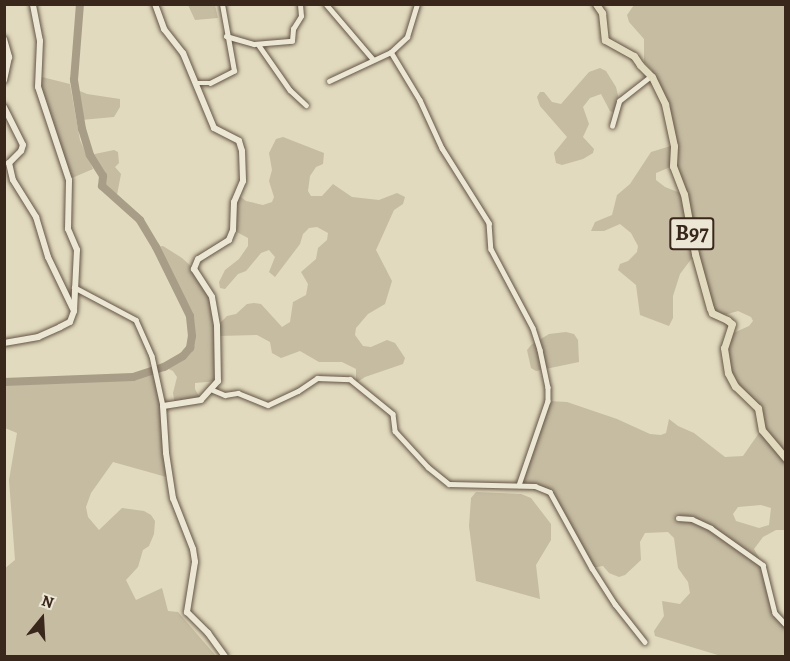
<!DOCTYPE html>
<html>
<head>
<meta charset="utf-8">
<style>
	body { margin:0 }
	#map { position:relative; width:790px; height:661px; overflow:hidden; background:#e1dabe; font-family:Alegreya,serif }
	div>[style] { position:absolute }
	.green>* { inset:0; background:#c5bca2 }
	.river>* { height:8px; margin:-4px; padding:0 4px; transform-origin:4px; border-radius:4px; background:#a89d87 }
	.roads { filter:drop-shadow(0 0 2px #645444) drop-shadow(0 0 2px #645444) }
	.street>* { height:4.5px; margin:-2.25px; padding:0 2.25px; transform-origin:2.25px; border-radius:2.25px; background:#ece7d5 }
	.secondary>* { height:6px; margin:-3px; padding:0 3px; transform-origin:3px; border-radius:3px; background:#ece7d5 }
	.primary>* { height:7px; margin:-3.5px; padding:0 3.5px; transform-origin:3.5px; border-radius:3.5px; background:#e1dabe }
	span { translate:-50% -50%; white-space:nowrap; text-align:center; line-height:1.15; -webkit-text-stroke:6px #ece7d5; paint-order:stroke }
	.shield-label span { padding:2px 4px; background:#ece7d5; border:2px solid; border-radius:4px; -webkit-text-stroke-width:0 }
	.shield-label { font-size:22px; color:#3a271c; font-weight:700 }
	.frame { position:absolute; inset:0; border:6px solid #3a271c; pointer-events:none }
	.north { position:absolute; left:12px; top:589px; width:60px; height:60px; -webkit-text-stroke:4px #ece7d5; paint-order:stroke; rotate:18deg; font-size:16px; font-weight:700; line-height:24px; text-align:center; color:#3a271c }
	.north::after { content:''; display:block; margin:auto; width:21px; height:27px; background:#3a271c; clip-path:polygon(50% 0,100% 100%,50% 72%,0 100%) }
</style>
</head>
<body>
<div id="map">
	<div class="green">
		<div style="clip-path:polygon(188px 5px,215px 5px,218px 18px,195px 20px)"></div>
		<div style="clip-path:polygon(evenodd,634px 5px,785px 5px,785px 530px,776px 530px,763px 537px,754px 549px,763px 565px,773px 605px,785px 625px,785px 651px,783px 656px,721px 656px,655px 636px,654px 631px,664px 616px,662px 601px,680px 604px,690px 593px,688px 582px,678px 568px,674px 538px,668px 532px,645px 533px,640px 542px,641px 560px,625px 575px,619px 577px,609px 573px,603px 566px,592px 568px,550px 492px,543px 488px,519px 485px,548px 401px,567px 402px,617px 419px,650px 434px,661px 435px,666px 433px,669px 419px,678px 426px,694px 433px,725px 457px,743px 456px,761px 430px,761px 416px,735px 386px,724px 358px,729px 335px,749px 326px,753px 321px,751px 317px,738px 311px,721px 316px,715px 315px,695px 254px,680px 274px,673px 296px,673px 318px,669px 326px,640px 315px,636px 285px,618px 270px,620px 264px,628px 261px,637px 252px,638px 246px,631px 233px,620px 224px,604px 231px,591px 231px,595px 222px,612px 215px,617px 195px,630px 184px,651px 152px,674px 145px,670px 119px,651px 76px,652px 70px,644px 62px,644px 39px,629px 22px,627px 15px,634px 5px,673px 166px,683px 194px,665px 187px,656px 180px,656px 173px,673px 166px,634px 5px,761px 505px,771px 508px,769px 525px,759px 528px,736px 521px,733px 514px,738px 507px,761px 505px)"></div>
		<div style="clip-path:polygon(600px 68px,606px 71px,616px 87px,621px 108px,615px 113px,610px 111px,601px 94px,590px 98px,583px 107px,589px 124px,583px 137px,594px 149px,593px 153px,583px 159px,562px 165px,556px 163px,554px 153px,567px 137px,540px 106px,537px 97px,540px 92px,544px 92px,552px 102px,561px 104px,589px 72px)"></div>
		<div style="clip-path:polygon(42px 77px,70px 84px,80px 140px,93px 169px,72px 178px,52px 125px,40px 82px)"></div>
		<div style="clip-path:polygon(75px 89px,87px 94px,120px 99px,120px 107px,114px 117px,81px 120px)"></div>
		<div style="clip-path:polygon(283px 137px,324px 153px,323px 164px,316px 167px,310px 176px,308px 191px,311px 196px,322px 196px,333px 184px,352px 197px,379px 200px,397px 193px,405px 197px,403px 204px,394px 210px,376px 250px,392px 281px,385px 304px,368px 314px,356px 328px,355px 335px,363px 346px,371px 347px,387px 340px,395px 343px,405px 358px,403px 364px,365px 377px,356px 383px,356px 369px,342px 362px,319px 362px,300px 351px,281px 358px,272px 353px,270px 342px,257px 335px,218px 336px,218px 381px,195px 383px,195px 389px,201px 400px,175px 404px,173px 393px,177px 377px,173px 371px,164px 367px,183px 356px,190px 348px,192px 336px,190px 316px,156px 247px,163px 246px,182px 258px,194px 269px,212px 297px,218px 325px,227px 316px,236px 314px,247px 304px,254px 303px,261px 304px,282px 327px,290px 322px,293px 302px,306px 295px,308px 284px,301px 272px,316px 259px,318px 248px,327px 240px,328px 233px,317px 227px,309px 228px,303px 234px,300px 244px,275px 277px,269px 272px,275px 257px,269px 250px,261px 253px,246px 271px,238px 274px,225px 289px,220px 288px,219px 282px,225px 270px,239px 259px,248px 246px,248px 238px,233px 230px,237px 194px,246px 201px,263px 205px,272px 202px,274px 197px,269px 181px,272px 170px,269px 153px,276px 139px)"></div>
		<div style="clip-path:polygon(114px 150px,118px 152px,119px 163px,115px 167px,121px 174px,116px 200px,102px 186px,103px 176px,90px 155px)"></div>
		<div style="clip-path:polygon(566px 332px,574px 334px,578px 340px,579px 362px,536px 371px,531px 368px,527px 350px,531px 345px,549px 334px)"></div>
		<div style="clip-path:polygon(156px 370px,162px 398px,170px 478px,113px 462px,91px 493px,86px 507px,88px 517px,99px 530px,122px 508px,144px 511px,151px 515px,155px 521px,154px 534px,149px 546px,143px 550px,138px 567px,126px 580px,136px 600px,162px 588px,168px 611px,178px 612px,216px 656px,5px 656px,4px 569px,15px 560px,9px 480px,17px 433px,5px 428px,5px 382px,133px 377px)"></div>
		<div style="clip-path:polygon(476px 492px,521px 494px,531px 498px,551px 524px,551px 540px,536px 565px,540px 599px,476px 581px,469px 526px,471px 498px)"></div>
	</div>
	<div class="river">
		<div style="left:4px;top:382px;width:129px;rotate:-2.2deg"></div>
		<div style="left:133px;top:377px;width:33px;rotate:-18deg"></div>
		<div style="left:164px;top:367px;width:22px;rotate:-30deg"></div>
		<div style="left:183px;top:356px;width:11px;rotate:-49deg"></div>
		<div style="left:190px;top:348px;width:12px;rotate:-81deg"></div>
		<div style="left:192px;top:336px;width:20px;rotate:-96deg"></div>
		<div style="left:190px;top:316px;width:77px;rotate:-116.2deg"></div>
		<div style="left:156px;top:247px;width:31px;rotate:-121deg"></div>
		<div style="left:140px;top:220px;width:51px;rotate:-138.2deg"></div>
		<div style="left:102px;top:186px;width:10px;rotate:-84deg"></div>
		<div style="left:103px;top:176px;width:25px;rotate:-122deg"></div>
		<div style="left:90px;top:155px;width:27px;rotate:-107deg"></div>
		<div style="left:82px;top:129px;width:50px;rotate:-99.3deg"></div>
		<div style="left:74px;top:80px;width:76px;rotate:-85.5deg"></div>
	</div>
	<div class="roads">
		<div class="street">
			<div style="left:326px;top:4px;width:72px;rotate:49.5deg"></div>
			<div style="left:226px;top:36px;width:29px;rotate:16deg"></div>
			<div style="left:254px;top:44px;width:38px;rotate:-5deg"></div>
			<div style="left:292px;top:41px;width:12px;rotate:-85deg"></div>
			<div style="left:293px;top:29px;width:15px;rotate:-58deg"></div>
			<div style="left:301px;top:16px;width:12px;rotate:-95deg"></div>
			<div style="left:258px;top:44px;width:56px;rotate:55.2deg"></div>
			<div style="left:290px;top:90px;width:22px;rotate:43deg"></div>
			<div style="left:391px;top:52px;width:56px;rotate:58.9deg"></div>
			<div style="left:420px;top:100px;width:53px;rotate:65.4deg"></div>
			<div style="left:442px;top:148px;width:89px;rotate:57.9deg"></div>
			<div style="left:489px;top:223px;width:26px;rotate:86deg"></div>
			<div style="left:491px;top:249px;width:89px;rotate:62deg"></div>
			<div style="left:533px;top:328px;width:23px;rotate:72deg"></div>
			<div style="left:540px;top:350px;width:38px;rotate:78deg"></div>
			<div style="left:548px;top:387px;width:14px;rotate:90deg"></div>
			<div style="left:548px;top:401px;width:89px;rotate:109deg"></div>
			<div style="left:329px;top:81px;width:68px;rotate:-25.1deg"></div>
			<div style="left:391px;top:52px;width:22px;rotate:-43deg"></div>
			<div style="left:407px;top:37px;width:34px;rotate:-73deg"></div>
			<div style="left:196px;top:83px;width:14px"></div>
			<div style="left:210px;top:83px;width:27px;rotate:-27deg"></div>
			<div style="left:234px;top:71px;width:68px;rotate:-100.2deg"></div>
			<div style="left:612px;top:126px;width:26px;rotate:-74deg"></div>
			<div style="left:619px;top:101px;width:41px;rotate:-38deg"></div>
			<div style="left:74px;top:287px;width:70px;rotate:28deg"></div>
			<div style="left:136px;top:320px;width:39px;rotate:66deg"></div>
			<div style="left:152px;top:356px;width:51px;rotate:77.6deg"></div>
			<div style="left:213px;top:390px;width:13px;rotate:23deg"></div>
			<div style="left:225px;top:395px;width:13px;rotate:-9deg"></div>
			<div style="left:238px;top:393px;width:32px;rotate:22deg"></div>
			<div style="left:268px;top:405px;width:33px;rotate:-25deg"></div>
			<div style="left:298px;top:391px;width:23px;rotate:-34deg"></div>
			<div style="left:317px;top:378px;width:33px;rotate:2deg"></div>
			<div style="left:350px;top:379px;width:55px;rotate:39.1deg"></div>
			<div style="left:393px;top:414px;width:17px;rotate:83deg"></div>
			<div style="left:395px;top:431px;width:49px;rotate:47.5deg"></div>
			<div style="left:428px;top:467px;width:27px;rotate:39deg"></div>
			<div style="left:449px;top:484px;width:86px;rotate:1.3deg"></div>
			<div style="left:535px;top:486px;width:16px;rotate:22deg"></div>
			<div style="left:550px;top:492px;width:87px;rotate:61.1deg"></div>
			<div style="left:592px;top:568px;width:43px;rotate:57.4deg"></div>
			<div style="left:615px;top:604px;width:48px;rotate:51.7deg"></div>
			<div style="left:678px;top:518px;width:14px;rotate:4deg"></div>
			<div style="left:692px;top:519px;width:21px;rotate:25deg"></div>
			<div style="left:711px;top:528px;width:64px;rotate:35.4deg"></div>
			<div style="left:763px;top:565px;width:49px;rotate:76deg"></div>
			<div style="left:775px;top:613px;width:16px;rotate:47deg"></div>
		</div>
		<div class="secondary">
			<div style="left:155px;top:4px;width:27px;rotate:70deg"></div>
			<div style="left:164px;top:29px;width:31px;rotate:52deg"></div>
			<div style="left:183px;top:53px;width:81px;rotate:67.5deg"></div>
			<div style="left:214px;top:128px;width:28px;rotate:27deg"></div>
			<div style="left:239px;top:141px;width:10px;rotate:73deg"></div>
			<div style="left:242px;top:151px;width:30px;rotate:88deg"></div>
			<div style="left:243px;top:181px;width:23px;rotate:113deg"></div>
			<div style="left:234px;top:202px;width:28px;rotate:92deg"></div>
			<div style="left:233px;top:230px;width:11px;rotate:112deg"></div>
			<div style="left:229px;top:240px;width:36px;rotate:148deg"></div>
			<div style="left:198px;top:259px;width:11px;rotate:112deg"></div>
			<div style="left:194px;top:269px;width:33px;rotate:57deg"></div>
			<div style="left:212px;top:297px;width:29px;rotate:80deg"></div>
			<div style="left:217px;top:326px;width:55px;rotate:89deg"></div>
			<div style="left:218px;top:381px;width:25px;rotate:132deg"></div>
			<div style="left:201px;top:400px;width:38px;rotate:171deg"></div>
			<div style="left:163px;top:406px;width:47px;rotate:86.3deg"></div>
			<div style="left:166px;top:453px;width:46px;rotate:81.2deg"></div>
			<div style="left:173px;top:498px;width:55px;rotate:68.6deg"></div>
			<div style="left:193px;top:549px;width:13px;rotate:81deg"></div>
			<div style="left:195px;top:562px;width:51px;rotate:99.1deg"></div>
			<div style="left:187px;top:612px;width:30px;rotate:45deg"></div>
			<div style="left:208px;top:633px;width:29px;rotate:54deg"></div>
			<div style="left:4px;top:39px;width:19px;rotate:74deg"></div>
			<div style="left:9px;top:57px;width:24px;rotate:102deg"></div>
			<div style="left:4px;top:107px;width:42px;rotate:63.4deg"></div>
			<div style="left:23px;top:145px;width:6px;rotate:108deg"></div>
			<div style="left:21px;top:151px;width:17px;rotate:135deg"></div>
			<div style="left:9px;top:163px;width:17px;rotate:77deg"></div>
			<div style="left:13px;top:180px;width:44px;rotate:58.1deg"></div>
			<div style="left:36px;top:217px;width:42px;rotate:73.3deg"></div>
			<div style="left:48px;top:257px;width:58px;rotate:64.3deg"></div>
			<div style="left:4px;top:343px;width:35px;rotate:-10deg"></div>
			<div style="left:38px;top:337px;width:24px;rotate:-24deg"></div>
			<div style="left:60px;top:327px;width:11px;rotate:-27deg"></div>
			<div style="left:70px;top:322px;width:12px;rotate:-70deg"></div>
			<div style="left:74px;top:311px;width:61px;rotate:-87.2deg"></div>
			<div style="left:77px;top:250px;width:23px;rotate:-113deg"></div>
			<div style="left:68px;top:229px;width:49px;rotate:-88.8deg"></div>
			<div style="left:69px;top:180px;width:98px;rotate:-108.4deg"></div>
			<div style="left:38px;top:87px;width:46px;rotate:-87.5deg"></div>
			<div style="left:40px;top:41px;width:38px;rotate:-101deg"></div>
		</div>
		<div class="primary">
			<div style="left:596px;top:4px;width:11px;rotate:56deg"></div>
			<div style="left:602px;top:13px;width:27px;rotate:84deg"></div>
			<div style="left:605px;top:40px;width:33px;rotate:29deg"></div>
			<div style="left:634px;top:56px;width:11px;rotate:56deg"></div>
			<div style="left:640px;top:65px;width:17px;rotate:45deg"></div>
			<div style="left:652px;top:77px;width:30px;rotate:64deg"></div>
			<div style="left:665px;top:104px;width:43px;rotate:77.9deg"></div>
			<div style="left:674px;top:146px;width:20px;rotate:93deg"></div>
			<div style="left:673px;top:166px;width:30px;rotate:69deg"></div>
			<div style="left:684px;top:194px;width:61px;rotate:79.6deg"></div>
			<div style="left:695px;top:254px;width:56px;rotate:74.5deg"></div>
			<div style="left:710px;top:308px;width:5px;rotate:68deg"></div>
			<div style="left:712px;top:313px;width:17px;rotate:25deg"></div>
			<div style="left:727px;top:320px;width:6px;rotate:39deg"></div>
			<div style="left:732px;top:324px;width:25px;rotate:108deg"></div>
			<div style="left:724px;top:348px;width:25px;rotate:81deg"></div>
			<div style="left:728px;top:373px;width:15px;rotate:62deg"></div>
			<div style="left:735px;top:386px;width:32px;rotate:44deg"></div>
			<div style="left:758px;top:408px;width:22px;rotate:80deg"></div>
			<div style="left:762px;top:430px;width:38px;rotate:50deg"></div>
		</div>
	</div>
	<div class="shield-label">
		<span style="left:692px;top:234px">B97</span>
	</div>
	<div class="frame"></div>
	<div class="north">N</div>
</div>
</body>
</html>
